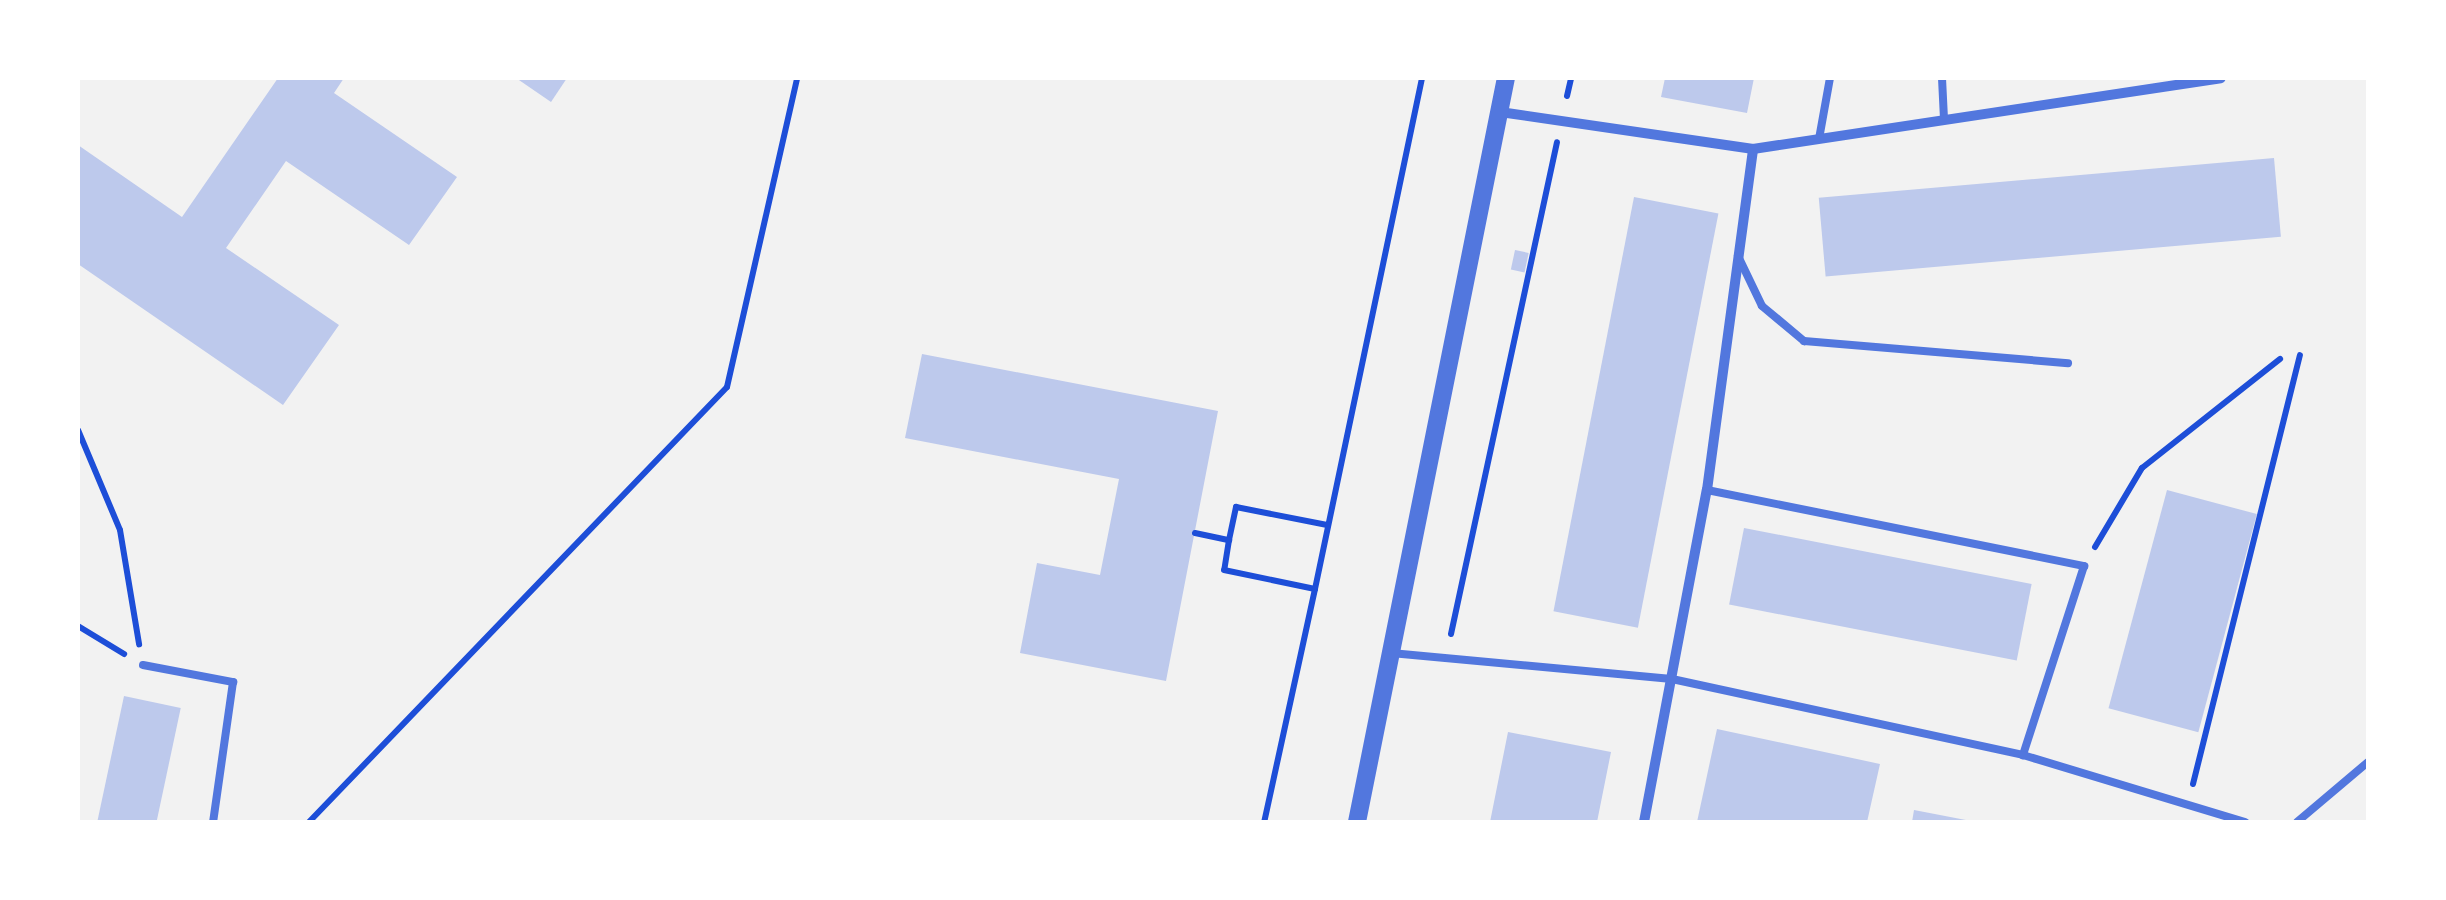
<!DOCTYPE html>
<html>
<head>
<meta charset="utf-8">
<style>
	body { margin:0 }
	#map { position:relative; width:2446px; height:900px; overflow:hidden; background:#f2f2f2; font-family:Montserrat,sans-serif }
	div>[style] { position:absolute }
	.building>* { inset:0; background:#bdc9ec; transform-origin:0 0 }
	.path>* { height:6px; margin:-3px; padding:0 3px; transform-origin:3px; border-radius:3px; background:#1d4ed8 }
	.service>* { height:8px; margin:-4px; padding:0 4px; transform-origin:4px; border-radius:4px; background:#5277de }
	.minor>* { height:10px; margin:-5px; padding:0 5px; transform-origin:5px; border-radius:5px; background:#5277de }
	.tertiary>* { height:18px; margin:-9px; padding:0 9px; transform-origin:9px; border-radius:9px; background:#5277de }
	span { translate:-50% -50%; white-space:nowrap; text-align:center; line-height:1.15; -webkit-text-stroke:8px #fff; paint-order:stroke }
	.frame { position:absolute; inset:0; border:80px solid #fff; pointer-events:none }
</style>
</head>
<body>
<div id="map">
	<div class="building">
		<div style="clip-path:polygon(278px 78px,344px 78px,334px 93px,457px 177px,409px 245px,286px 161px,226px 248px,339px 325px,283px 405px,78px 264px,78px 145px,182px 217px)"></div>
		<div style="clip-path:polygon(516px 78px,567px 78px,551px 102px)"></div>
		<div style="clip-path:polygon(1665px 78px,1754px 78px,1747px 113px,1661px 97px)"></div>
		<div style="left:2274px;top:158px;width:79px;height:457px;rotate:85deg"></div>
		<div style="left:1634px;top:197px;width:86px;height:422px;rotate:11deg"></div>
		<div style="left:1515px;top:250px;width:14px;height:20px;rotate:12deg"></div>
		<div style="clip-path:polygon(922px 354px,1218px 411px,1166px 681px,1020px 653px,1037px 563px,1100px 575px,1119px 479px,905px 438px)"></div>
		<div style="left:2167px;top:490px;width:93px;height:226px;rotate:15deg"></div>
		<div style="left:1744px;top:528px;width:293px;height:78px;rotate:11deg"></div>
		<div style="left:124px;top:696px;width:58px;height:129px;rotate:12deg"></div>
		<div style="clip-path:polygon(1717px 729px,1880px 764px,1867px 822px,1697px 822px)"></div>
		<div style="clip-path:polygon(1508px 732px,1611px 752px,1597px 822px,1490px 822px)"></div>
		<div style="clip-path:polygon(1914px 810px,1971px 821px,1971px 822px,1912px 822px)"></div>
	</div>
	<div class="path">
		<div style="left:1567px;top:96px;width:18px;rotate:-77deg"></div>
		<div style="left:78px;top:430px;width:108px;rotate:67.2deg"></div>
		<div style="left:120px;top:530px;width:116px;rotate:80.5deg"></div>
		<div style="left:1195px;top:533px;width:35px;rotate:12deg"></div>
		<div style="left:1229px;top:540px;width:34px;rotate:-78deg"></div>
		<div style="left:1236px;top:507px;width:93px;rotate:11.2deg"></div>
		<div style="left:1229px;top:540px;width:30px;rotate:99deg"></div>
		<div style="left:1224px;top:570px;width:93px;rotate:11.8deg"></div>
		<div style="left:1315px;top:589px;width:239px;rotate:102.3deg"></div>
		<div style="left:2095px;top:547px;width:92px;rotate:-59.3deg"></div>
		<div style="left:2142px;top:468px;width:176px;rotate:-38.3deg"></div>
		<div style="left:1315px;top:589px;width:522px;rotate:-78.17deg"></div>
		<div style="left:78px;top:626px;width:54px;rotate:31.3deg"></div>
		<div style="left:1451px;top:634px;width:503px;rotate:-77.84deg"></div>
		<div style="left:2193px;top:784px;width:442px;rotate:-76deg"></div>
		<div style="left:309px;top:822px;width:603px;rotate:-46.14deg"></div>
		<div style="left:727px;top:387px;width:317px;rotate:-77.2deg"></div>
	</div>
	<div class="service">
		<div style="left:1942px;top:78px;width:41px;rotate:87.2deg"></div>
		<div style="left:1819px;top:139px;width:62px;rotate:-79.8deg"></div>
		<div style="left:1738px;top:256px;width:55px;rotate:64.4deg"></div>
		<div style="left:1762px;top:306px;width:55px;rotate:39.8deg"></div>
		<div style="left:1804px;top:341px;width:265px;rotate:4.8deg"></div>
		<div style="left:1707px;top:490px;width:385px;rotate:11.4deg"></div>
		<div style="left:2084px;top:566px;width:199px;rotate:107.9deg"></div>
		<div style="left:1391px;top:653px;width:282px;rotate:5.3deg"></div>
		<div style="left:1672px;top:679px;width:359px;rotate:12.2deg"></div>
		<div style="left:2023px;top:755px;width:232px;rotate:16.8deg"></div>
		<div style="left:143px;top:665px;width:92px;rotate:10.7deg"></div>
		<div style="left:233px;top:682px;width:141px;rotate:98.1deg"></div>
		<div style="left:2297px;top:822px;width:93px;rotate:-40.2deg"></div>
	</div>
	<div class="minor">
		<div style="left:1500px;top:112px;width:256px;rotate:8.3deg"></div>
		<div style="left:1753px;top:149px;width:473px;rotate:-8.6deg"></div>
		<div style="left:1644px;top:822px;width:338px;rotate:-79.3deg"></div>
		<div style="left:1707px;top:490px;width:344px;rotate:-82.3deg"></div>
	</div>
	<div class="tertiary">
		<div style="left:1357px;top:822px;width:759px;rotate:-78.68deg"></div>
	</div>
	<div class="frame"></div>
</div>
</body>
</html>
